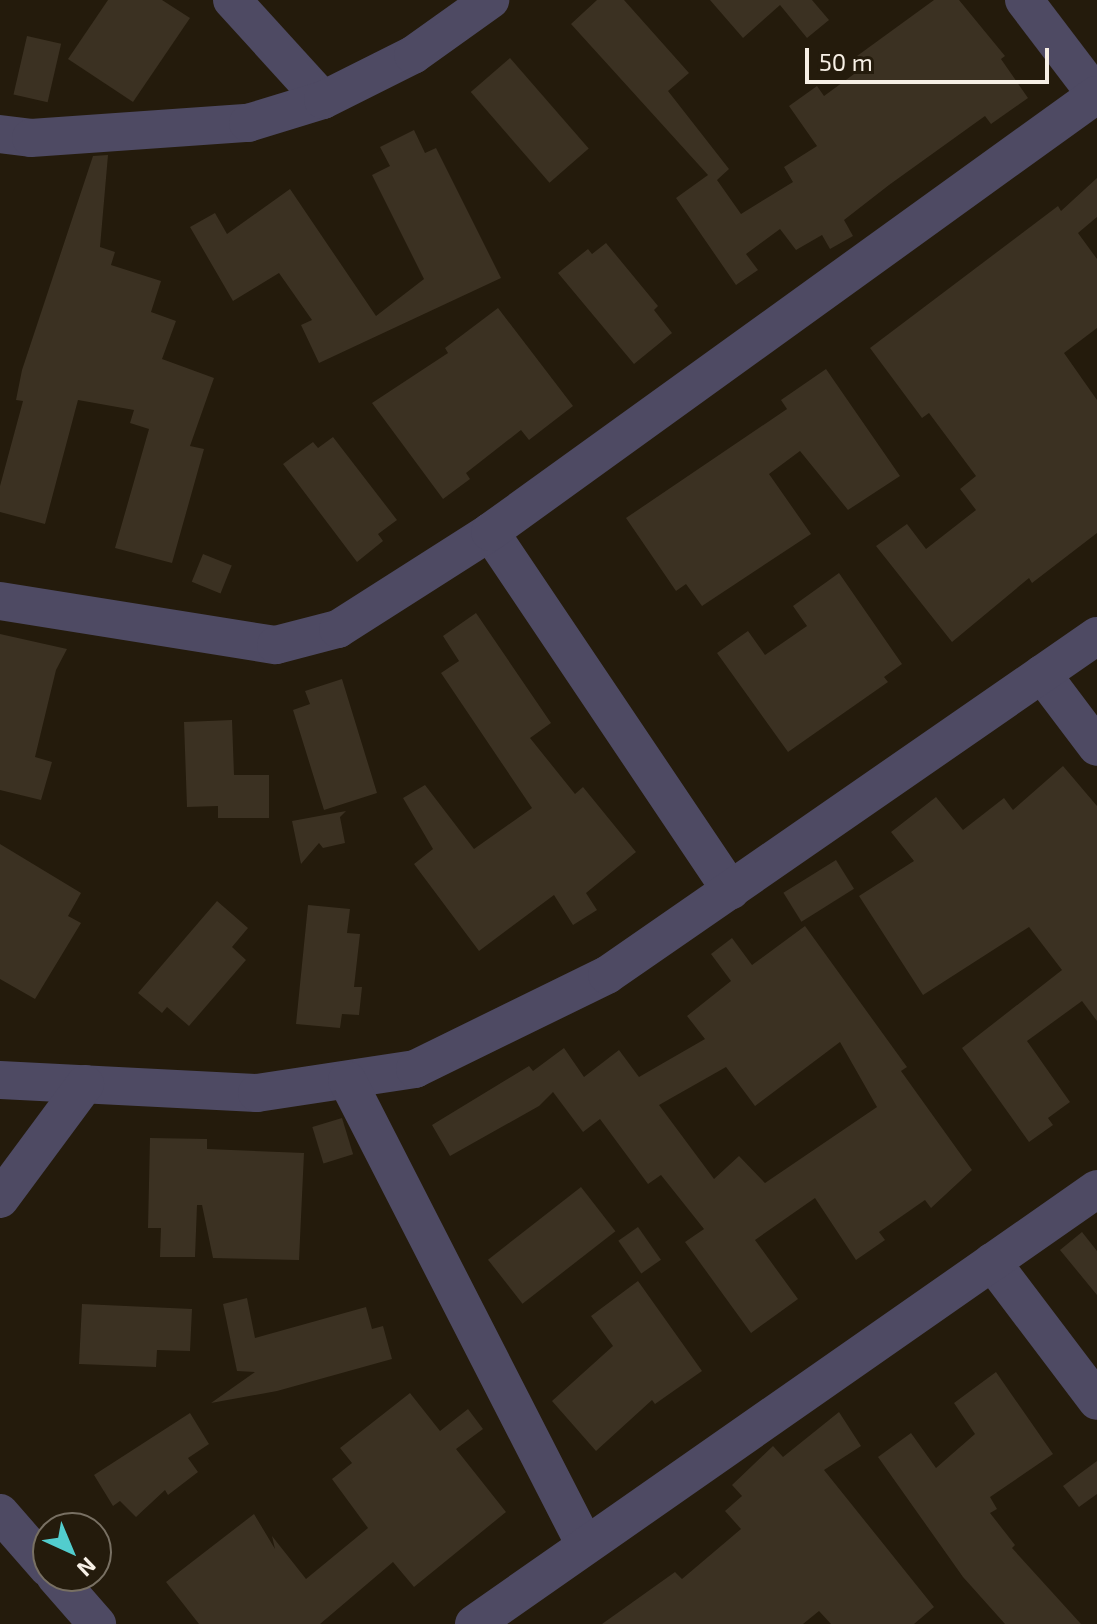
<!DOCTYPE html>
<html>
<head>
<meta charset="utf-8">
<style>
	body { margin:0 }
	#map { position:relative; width:1097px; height:1624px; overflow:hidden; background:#241b0c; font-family:"Exo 2",sans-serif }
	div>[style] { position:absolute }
	.building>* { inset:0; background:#3b3122; transform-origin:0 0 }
	.minor>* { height:38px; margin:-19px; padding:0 19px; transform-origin:19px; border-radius:19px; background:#4e4a63 }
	span { translate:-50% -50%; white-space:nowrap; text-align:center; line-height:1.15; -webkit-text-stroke:7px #241b0c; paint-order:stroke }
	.north { position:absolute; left:32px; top:1512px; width:80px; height:80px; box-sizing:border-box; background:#241b0c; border:2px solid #787063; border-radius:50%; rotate:136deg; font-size:22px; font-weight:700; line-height:32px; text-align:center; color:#f7f0e6 }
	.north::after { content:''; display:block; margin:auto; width:28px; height:36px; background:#52cdce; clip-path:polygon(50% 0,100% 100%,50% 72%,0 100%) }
	.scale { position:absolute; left:805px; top:48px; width:244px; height:36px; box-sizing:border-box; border:4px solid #f7f0e6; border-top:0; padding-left:10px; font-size:24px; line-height:28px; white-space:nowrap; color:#f7f0e6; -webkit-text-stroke:6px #241b0c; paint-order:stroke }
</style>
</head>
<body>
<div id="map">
	<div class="building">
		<div style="clip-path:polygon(108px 0,162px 0,190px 18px,133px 102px,68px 59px)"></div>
		<div style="clip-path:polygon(597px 0,624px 0,689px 73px,668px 91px,729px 169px,717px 180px,741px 214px,793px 182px,784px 167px,817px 146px,789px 106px,817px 86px,824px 96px,865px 66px,857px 56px,934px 0,959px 0,1005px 56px,1001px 59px,1028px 98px,991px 124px,985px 116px,889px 185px,844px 220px,853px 236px,830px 249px,822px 235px,796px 250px,780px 229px,746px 254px,758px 270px,736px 285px,676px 198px,708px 175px,571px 24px)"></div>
		<div style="clip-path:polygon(710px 0,812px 0,829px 20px,807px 38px,780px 5px,743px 38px)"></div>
		<div style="left:27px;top:36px;width:35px;height:60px;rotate:13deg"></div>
		<div style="left:510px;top:58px;width:120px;height:52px;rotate:49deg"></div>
		<div style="clip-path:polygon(414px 130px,425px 153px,436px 148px,501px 278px,319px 363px,301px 325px,312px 320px,279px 273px,233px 301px,190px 227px,215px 213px,227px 234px,290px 189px,376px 316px,424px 279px,372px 175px,390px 166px,380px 147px)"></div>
		<div style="clip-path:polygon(108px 155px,100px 247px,115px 252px,111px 265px,161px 281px,151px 312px,176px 321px,162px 359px,214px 378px,190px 446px,204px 449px,172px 563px,115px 548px,149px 429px,130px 423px,134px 410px,78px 400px,45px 524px,0 512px,0 486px,23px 401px,16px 400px,22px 370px,93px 156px)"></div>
		<div style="clip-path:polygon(1097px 178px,1097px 217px,1078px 233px,1097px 259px,1097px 328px,1064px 353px,1097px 400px,1097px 533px,1032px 583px,1029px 578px,952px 642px,876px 546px,907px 524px,926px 549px,976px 510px,960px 489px,976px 476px,929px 413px,922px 418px,870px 348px,1058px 206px,1061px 211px)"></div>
		<div style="clip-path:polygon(606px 243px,658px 306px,654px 310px,672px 333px,634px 364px,558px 273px,588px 249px,592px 254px)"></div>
		<div style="clip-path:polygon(498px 308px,573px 406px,529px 440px,521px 430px,466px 473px,470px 479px,443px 499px,372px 403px,448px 353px,445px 348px)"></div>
		<div style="clip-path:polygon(826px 369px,900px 476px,848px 510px,800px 451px,769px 474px,811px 534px,702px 606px,686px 584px,676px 591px,626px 518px,787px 409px,781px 400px)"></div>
		<div style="clip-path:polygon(333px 437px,397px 520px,378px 534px,383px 541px,357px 562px,283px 464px,313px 442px,318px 448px)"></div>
		<div style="left:203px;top:554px;width:31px;height:30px;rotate:22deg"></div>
		<div style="clip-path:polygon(839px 573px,902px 664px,884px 677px,888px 682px,788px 752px,717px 653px,748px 631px,765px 655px,807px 626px,793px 606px)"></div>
		<div style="clip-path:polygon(476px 613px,551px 723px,530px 738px,575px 794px,583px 787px,636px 852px,586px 893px,597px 910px,573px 925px,554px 895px,479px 951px,414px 864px,433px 849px,403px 798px,425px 785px,474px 849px,532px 808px,441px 673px,459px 661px,443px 636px)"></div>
		<div style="clip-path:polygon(0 634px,67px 649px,56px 670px,35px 757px,52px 762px,41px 800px,0 790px)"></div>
		<div style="clip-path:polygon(342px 679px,377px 793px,324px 810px,293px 710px,310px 704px,305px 691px)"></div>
		<div style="clip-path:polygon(232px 720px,234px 775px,269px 775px,269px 818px,218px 818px,218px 806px,187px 807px,184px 722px)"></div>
		<div style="clip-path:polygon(1063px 766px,1097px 806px,1097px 1021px,1082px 1001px,1027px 1041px,1070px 1102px,1048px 1118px,1053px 1125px,1029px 1142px,962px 1048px,1062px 970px,1029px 927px,923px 995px,859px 896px,914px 861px,891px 832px,936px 797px,963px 830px,1004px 798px,1013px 810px)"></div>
		<div style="clip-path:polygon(346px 811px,340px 817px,345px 843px,323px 848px,319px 843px,301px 864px,292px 821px)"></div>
		<div style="clip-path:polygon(0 844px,81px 893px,68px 916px,81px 923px,35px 999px,0 979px)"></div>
		<div style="left:836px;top:860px;width:34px;height:62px;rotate:58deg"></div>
		<div style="clip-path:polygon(217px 901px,248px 928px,232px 947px,246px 960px,189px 1026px,167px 1007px,162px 1013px,138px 993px)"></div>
		<div style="clip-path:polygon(308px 905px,350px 909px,347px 933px,360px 934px,354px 987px,362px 987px,359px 1015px,342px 1014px,340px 1028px,296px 1024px)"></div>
		<div style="clip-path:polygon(evenodd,805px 926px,907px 1067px,901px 1071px,972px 1170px,931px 1208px,925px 1200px,879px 1232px,885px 1240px,856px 1260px,815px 1198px,755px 1240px,798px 1299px,751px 1333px,685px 1242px,704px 1229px,661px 1175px,648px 1184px,600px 1119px,583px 1132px,553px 1092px,539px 1106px,450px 1156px,432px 1125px,529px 1066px,533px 1071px,564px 1048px,584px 1077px,619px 1050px,639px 1077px,705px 1039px,687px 1016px,731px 981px,711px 954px,732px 938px,752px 965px,805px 926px,840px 1042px,877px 1107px,765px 1183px,739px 1156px,714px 1179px,659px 1105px,726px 1067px,755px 1106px,840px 1042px)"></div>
		<div style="left:342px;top:1118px;width:38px;height:31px;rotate:73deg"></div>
		<div style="clip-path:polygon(150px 1138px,207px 1139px,207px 1149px,304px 1153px,299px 1260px,213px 1258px,202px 1205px,197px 1205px,195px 1257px,160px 1257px,161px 1228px,148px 1228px)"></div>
		<div style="left:581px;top:1187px;width:56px;height:118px;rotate:52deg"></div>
		<div style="left:638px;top:1227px;width:40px;height:24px;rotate:55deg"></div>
		<div style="clip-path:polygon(1082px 1232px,1097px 1251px,1097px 1295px,1060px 1250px)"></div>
		<div style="clip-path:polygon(638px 1281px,702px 1371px,655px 1404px,652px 1400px,596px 1451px,552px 1401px,613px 1346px,591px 1316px)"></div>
		<div style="clip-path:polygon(247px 1298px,255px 1338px,366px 1307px,372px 1329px,383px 1326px,392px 1359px,277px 1391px,211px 1403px,255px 1372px,237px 1371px,223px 1304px)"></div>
		<div style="clip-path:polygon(82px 1304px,192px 1309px,190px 1351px,157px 1350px,156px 1367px,79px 1364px)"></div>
		<div style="clip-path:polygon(996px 1372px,1053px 1454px,990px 1497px,997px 1509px,990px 1513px,1015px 1545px,1012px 1548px,1081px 1624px,1005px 1624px,963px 1577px,878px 1457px,911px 1433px,936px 1468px,975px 1434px,954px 1403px)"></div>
		<div style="clip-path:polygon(410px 1393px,440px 1431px,468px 1409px,483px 1429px,456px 1449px,506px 1512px,414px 1587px,393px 1562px,320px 1624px,199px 1624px,166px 1582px,254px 1514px,275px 1549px,272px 1536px,306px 1579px,368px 1528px,332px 1479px,352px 1463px,340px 1448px)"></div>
		<div style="clip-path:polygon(839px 1412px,861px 1446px,824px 1470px,934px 1607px,914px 1624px,831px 1624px,819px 1611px,803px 1624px,602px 1624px,675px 1572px,682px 1579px,741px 1529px,725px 1511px,742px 1496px,732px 1485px,773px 1446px,783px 1457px)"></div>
		<div style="clip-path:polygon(190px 1413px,209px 1444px,188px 1458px,198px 1472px,168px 1495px,165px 1490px,136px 1517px,120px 1501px,113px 1506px,94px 1475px)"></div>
		<div style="clip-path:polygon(1097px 1461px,1097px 1494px,1079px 1507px,1063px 1486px)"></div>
	</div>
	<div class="minor">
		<div style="left:232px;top:0;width:135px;rotate:47.7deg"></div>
		<div style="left:1024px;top:0;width:121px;rotate:52.8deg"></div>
		<div style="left:0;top:134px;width:31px;rotate:7deg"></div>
		<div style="left:31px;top:138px;width:218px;rotate:-4deg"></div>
		<div style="left:248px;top:123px;width:78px;rotate:-17deg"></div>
		<div style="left:323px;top:100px;width:101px;rotate:-26.6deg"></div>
		<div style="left:413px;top:55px;width:95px;rotate:-35.5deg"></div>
		<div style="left:490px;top:532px;width:432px;rotate:56.1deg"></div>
		<div style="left:0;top:601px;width:279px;rotate:9.1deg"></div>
		<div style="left:276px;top:645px;width:64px;rotate:-14.5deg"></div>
		<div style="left:338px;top:629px;width:180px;rotate:-32.5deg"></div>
		<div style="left:490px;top:532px;width:747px;rotate:-35.8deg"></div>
		<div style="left:1042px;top:674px;width:91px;rotate:53deg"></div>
		<div style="left:0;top:1080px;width:257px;rotate:2.9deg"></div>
		<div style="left:257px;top:1093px;width:160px;rotate:-8.6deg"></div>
		<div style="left:415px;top:1069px;width:214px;rotate:-26.1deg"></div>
		<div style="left:607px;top:975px;width:596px;rotate:-34.68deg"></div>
		<div style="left:347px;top:1080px;width:522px;rotate:62.9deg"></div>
		<div style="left:0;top:1199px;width:143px;rotate:-53.5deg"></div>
		<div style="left:992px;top:1262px;width:174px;rotate:52.9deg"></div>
		<div style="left:0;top:1513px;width:73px;rotate:48.9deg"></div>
		<div style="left:55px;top:1576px;width:64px;rotate:48.8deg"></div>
		<div style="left:474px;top:1624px;width:760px;rotate:-34.92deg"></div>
	</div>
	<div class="north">N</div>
	<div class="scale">50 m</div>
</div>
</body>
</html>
